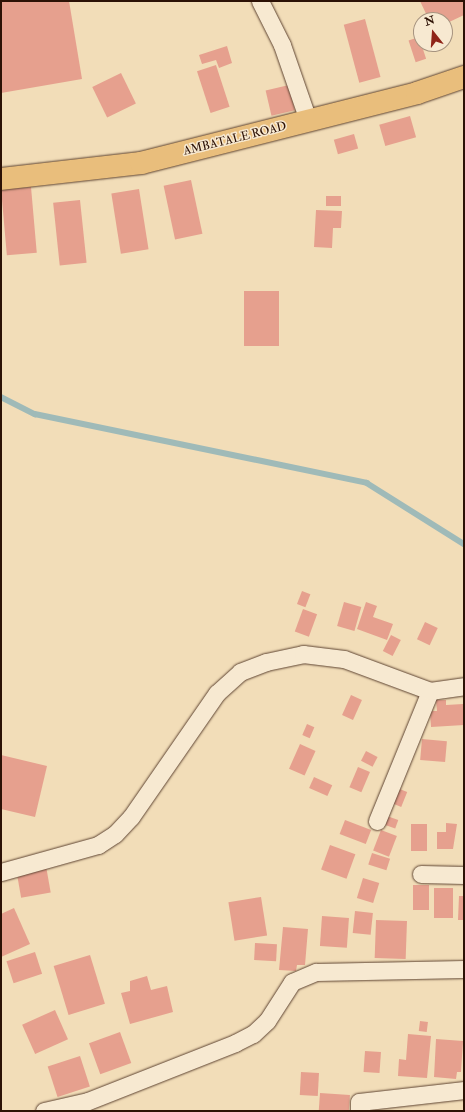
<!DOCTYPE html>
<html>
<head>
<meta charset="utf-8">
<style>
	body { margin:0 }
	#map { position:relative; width:465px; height:1112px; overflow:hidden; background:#f2ddb8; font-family:"IM FELL Double Pica",serif }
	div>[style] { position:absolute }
	.stream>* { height:5.5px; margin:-2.75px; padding:0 2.75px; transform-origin:2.75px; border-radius:2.75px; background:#9fbab8 }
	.building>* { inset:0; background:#e6a08e; transform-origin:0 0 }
	.roads { filter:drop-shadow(0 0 1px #5e4432) drop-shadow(0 0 1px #5e4432) }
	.minor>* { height:17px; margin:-8.5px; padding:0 8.5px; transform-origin:8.5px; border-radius:8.5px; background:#f7e9d1 }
	.primary>* { height:22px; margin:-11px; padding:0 11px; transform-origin:11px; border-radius:11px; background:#e9be7c }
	span { translate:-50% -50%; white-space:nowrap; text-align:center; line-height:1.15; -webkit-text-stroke:3px #f7e9d1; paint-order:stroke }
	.street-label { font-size:12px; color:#2c1105 }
	.frame { position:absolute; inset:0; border:2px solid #2c1105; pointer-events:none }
	.north { position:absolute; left:413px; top:12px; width:40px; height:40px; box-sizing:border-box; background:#f7e9d1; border:1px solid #a6937f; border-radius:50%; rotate:343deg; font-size:11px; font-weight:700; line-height:16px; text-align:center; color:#2c1105 }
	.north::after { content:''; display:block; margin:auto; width:14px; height:18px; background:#8f2418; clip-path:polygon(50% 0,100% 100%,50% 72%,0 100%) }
</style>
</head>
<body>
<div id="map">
	<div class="stream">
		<div style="left:1px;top:397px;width:38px;rotate:27deg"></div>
		<div style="left:35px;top:414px;width:339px;rotate:11.7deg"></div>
		<div style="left:367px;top:483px;width:115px;rotate:32.2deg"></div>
	</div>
	<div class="building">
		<div style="clip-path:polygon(1px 1px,69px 1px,82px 79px,1px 93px)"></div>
		<div style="clip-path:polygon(420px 1px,464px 1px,464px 15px,445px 24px,445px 20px,429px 20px)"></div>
		<div style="left:365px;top:19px;width:60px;height:22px;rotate:75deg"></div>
		<div style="left:419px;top:37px;width:23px;height:11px;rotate:72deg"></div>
		<div style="clip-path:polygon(227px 46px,232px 63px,219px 68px,216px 60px,202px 64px,199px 55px)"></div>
		<div style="left:216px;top:65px;width:44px;height:20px;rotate:72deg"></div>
		<div style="left:121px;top:73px;width:34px;height:32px;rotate:64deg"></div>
		<div style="left:289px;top:85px;width:26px;height:24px;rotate:77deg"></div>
		<div style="left:410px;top:116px;width:22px;height:32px;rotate:74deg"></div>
		<div style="left:354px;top:134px;width:15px;height:21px;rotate:74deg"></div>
		<div style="left:191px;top:180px;width:55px;height:28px;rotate:78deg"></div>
		<div style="left:31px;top:187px;width:66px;height:30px;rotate:85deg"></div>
		<div style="left:139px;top:189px;width:61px;height:28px;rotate:81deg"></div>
		<div style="left:326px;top:196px;width:15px;height:10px"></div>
		<div style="left:80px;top:200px;width:63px;height:27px;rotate:84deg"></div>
		<div style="clip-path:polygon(316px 210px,342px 211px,341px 228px,333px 228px,332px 248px,314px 247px)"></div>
		<div style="left:244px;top:291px;width:35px;height:55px"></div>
		<div style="left:302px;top:591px;width:9px;height:14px;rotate:21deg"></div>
		<div style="left:344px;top:602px;width:18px;height:25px;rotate:16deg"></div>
		<div style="clip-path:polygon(366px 602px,377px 606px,373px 617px,393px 624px,387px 640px,357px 629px)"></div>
		<div style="left:303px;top:609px;width:15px;height:24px;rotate:20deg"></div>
		<div style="left:425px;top:622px;width:14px;height:19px;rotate:25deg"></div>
		<div style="left:391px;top:635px;width:11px;height:18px;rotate:27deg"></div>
		<div style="left:351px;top:695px;width:12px;height:22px;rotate:24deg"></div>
		<div style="clip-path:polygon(436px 700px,446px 700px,446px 705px,463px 704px,464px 725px,431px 727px,430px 711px,437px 711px)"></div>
		<div style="left:307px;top:724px;width:8px;height:12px;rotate:23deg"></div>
		<div style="left:422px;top:739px;width:25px;height:21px;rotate:5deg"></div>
		<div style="left:300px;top:744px;width:17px;height:27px;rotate:24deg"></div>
		<div style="left:366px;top:751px;width:13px;height:11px;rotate:27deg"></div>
		<div style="clip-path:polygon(1px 755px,47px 766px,35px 817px,1px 809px)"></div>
		<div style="left:358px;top:767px;width:13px;height:22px;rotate:23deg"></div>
		<div style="left:314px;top:777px;width:20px;height:12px;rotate:24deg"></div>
		<div style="left:397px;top:788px;width:11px;height:16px;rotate:22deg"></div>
		<div style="left:387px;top:816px;width:12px;height:9px;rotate:20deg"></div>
		<div style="left:345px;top:820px;width:28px;height:15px;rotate:21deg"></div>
		<div style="clip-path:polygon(446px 823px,457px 824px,453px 849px,437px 849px,437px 832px,446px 832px)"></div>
		<div style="left:411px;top:824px;width:16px;height:27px"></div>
		<div style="left:381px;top:830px;width:17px;height:22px;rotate:21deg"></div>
		<div style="left:330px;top:845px;width:27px;height:26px;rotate:20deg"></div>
		<div style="left:372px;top:853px;width:19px;height:12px;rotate:18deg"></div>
		<div style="left:46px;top:866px;width:27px;height:30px;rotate:80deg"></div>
		<div style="left:363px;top:878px;width:17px;height:21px;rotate:17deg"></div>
		<div style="left:413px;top:885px;width:16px;height:25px"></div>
		<div style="left:434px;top:888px;width:19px;height:30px"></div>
		<div style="clip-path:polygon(459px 896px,464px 896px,464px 920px,458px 920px)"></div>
		<div style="left:261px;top:897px;width:39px;height:33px;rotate:81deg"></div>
		<div style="clip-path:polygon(14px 908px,30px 944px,1px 957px,1px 914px)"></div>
		<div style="left:355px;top:911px;width:18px;height:22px;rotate:6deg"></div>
		<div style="left:322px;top:916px;width:27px;height:30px;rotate:4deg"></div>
		<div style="left:376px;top:920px;width:31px;height:38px;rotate:2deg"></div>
		<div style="clip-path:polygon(283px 927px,308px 929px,305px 965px,297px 965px,296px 971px,279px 970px)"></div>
		<div style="left:255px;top:943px;width:22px;height:17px;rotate:3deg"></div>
		<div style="left:35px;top:952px;width:23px;height:30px;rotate:72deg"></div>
		<div style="left:90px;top:955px;width:51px;height:38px;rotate:73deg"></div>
		<div style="clip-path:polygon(147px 976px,151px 990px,167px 986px,173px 1012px,130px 1024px,121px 993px,130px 991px,130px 981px)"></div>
		<div style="left:55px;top:1010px;width:32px;height:36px;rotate:66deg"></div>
		<div style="left:420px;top:1021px;width:8px;height:10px;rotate:7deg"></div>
		<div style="left:120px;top:1032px;width:33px;height:33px;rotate:70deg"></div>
		<div style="clip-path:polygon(408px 1034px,431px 1036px,427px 1078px,398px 1076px,399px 1059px,406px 1060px)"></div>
		<div style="clip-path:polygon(436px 1039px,463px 1041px,461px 1072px,457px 1072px,456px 1079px,434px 1077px)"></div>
		<div style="left:365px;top:1051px;width:16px;height:21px;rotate:4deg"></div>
		<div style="left:80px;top:1056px;width:32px;height:34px;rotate:72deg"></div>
		<div style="left:301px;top:1072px;width:18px;height:23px;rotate:3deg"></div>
		<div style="left:320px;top:1093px;width:30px;height:18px;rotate:4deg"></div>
	</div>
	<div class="roads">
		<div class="minor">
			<div style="left:260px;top:1px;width:49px;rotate:63.4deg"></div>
			<div style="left:282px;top:45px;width:79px;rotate:70.9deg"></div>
			<div style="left:377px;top:821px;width:140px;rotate:-67.8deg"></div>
			<div style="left:1px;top:872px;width:101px;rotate:-15.6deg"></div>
			<div style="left:98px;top:845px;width:20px;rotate:-33deg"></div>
			<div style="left:115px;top:834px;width:23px;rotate:-47deg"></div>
			<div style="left:131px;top:817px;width:151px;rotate:-55.3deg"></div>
			<div style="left:217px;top:693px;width:31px;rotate:-42deg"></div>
			<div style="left:240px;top:672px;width:28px;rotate:-21deg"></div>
			<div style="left:266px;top:662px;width:38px;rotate:-12deg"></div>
			<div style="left:303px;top:654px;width:41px;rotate:7deg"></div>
			<div style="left:344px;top:659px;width:92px;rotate:20.4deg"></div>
			<div style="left:430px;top:691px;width:34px;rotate:-8deg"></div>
			<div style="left:421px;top:874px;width:43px;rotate:1.3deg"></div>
			<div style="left:44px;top:1111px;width:45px;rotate:-12.8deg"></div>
			<div style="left:88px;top:1101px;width:158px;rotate:-21.5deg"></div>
			<div style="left:235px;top:1043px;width:20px;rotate:-27deg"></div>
			<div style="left:253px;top:1034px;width:19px;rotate:-43deg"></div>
			<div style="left:267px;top:1021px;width:46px;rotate:-57.3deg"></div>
			<div style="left:292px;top:982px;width:26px;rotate:-23deg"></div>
			<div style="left:316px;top:972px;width:148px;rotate:-1.2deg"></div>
			<div style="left:359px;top:1111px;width:9px;rotate:-90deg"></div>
			<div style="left:359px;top:1102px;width:106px;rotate:-6.5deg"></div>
		</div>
		<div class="primary">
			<div style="left:1px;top:179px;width:141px;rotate:-6.5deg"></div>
			<div style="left:141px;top:163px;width:285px;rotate:-14.2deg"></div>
			<div style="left:417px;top:93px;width:50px;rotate:-18.8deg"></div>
		</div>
	</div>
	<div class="street-label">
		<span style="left:235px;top:139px;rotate:-14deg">AMBATALE ROAD</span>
	</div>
	<div class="frame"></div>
	<div class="north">N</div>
</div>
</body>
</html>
